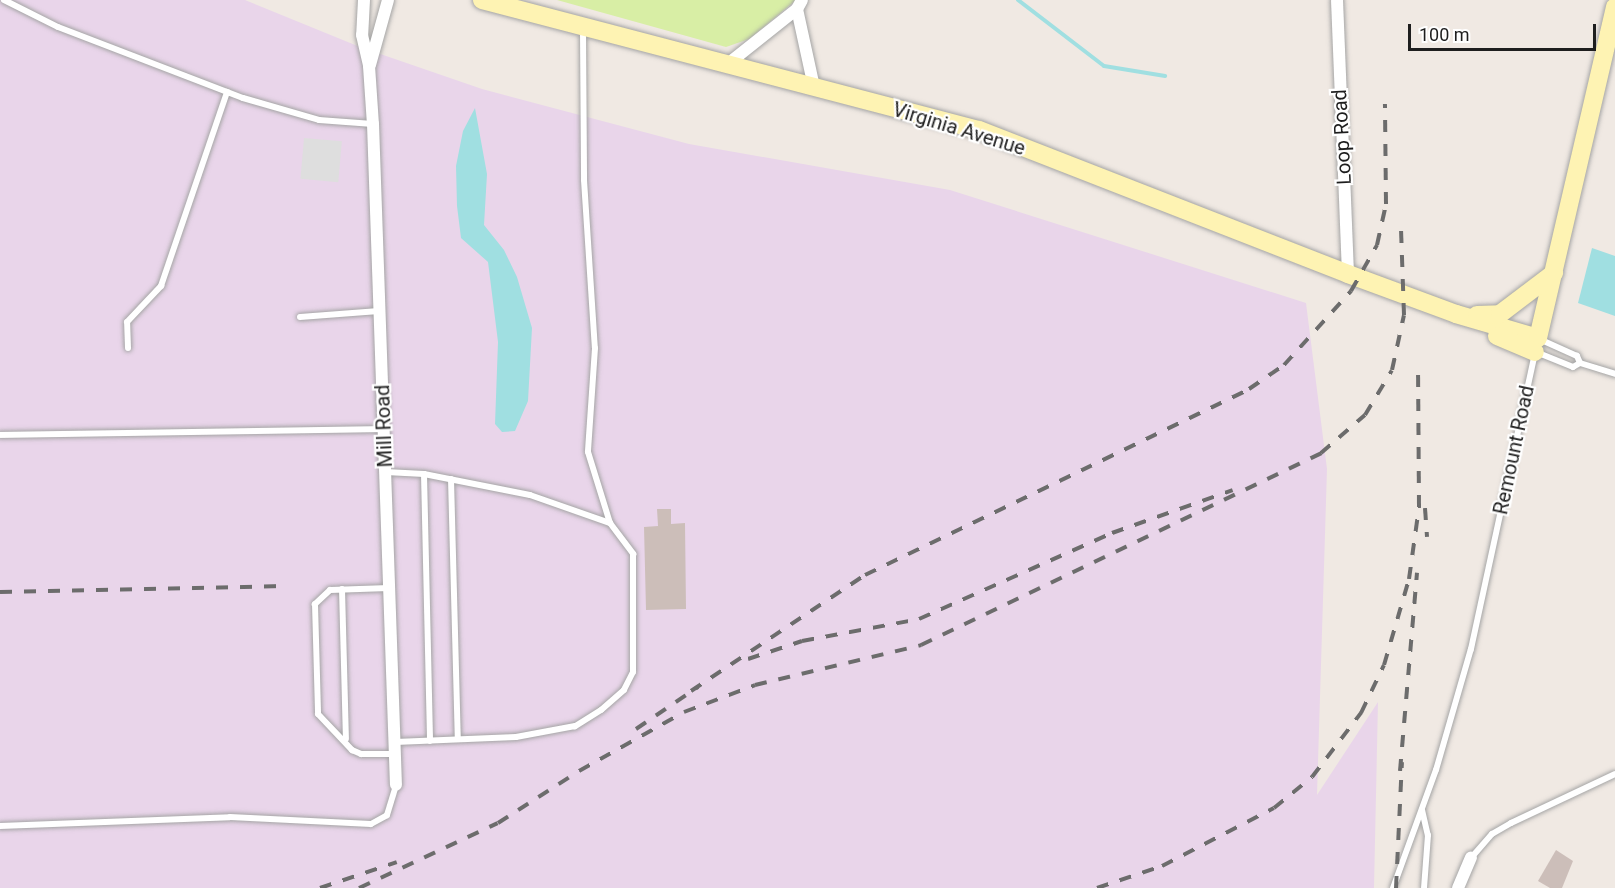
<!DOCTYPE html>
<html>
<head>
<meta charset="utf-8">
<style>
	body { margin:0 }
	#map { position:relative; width:1615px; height:888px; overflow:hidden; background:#f0e9e3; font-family:Roboto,sans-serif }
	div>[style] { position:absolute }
	.industrial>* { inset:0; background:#e9d5ea }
	.grass>* { inset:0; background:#d8eea5 }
	.parking>* { inset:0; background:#dedede; transform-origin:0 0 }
	.water>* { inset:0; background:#a0dfe1 }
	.stream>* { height:4px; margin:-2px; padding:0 2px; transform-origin:2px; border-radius:2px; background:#a0dfe1 }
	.building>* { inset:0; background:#ccbeb9 }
	.roads { filter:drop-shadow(0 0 2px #a5a5a5) drop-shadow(0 0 2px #a5a5a5) }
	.lane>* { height:6px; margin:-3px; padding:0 3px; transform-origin:3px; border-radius:3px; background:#fff }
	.street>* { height:12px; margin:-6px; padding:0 6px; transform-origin:6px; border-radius:6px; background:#fff }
	.secondary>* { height:18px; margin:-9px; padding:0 9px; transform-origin:9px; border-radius:9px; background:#fef3b3 }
	.rail>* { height:4px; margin-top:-2px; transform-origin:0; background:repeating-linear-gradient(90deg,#6c6c6c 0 12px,transparent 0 24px) }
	span { translate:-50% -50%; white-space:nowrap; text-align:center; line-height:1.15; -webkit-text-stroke:4.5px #fff; paint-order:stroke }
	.street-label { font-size:20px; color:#1e1e1e }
	.scale { position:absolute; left:1408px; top:24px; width:188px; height:27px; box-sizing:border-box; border:3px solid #1e1e1e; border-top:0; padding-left:8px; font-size:18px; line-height:21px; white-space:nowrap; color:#1e1e1e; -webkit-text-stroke:4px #fff; paint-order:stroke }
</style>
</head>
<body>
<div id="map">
	<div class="industrial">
		<div style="clip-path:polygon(0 0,245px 0,360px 47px,482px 89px,689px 144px,950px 190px,1306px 303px,1327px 469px,1317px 795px,1378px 702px,1374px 888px,0 888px)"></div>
	</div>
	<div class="grass">
		<div style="clip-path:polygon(557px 0,796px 0,749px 39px,726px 47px)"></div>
	</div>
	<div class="parking">
		<div style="left:304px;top:138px;width:38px;height:41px;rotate:5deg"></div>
	</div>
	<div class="water">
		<div style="clip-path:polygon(475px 108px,487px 174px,484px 225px,504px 250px,517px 277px,532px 328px,528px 401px,515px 431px,502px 432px,495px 424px,498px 342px,488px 262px,461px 238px,457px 206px,456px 166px,463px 131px)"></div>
		<div style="clip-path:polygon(1592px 248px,1615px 256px,1615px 316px,1578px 303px)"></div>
	</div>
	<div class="stream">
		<div style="left:1018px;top:0;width:108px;rotate:37.5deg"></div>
		<div style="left:1104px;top:66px;width:62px;rotate:9.3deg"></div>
	</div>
	<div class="building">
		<div style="clip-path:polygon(657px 509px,671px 509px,671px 524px,685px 523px,686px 609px,646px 610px,644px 527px,658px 526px)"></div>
		<div style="clip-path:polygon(1556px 850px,1573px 861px,1562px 888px,1550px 888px,1538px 881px)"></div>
	</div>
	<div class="roads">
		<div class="lane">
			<div style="left:4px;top:0;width:60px;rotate:26.6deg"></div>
			<div style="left:58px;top:27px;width:198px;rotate:21deg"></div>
			<div style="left:243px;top:98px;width:79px;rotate:16.1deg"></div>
			<div style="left:319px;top:120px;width:54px;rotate:4.2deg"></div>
			<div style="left:583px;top:30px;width:150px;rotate:89.6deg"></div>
			<div style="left:584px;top:180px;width:168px;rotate:86.3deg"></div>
			<div style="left:595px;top:348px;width:104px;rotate:93.9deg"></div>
			<div style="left:588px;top:452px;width:74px;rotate:72.8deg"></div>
			<div style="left:300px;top:317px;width:79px;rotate:-4.3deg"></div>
			<div style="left:128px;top:348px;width:26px;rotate:-92deg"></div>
			<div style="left:127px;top:322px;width:50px;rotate:-46.6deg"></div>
			<div style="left:161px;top:286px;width:205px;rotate:-71.2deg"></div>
			<div style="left:1536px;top:352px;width:40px;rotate:22deg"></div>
			<div style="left:1573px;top:367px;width:8px;rotate:-30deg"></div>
			<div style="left:1580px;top:363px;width:8px;rotate:-113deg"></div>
			<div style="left:1577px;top:356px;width:42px;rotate:-155.9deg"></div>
			<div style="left:1580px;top:363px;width:37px;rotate:17deg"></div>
			<div style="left:0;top:435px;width:383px;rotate:-0.9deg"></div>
			<div style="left:386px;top:472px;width:38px;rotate:3deg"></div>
			<div style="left:424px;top:474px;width:108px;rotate:11.2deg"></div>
			<div style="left:530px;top:495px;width:85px;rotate:19.3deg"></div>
			<div style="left:610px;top:523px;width:39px;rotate:53deg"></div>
			<div style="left:633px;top:554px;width:118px;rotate:90deg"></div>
			<div style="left:633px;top:672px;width:20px;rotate:117deg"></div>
			<div style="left:624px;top:690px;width:30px;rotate:139deg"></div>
			<div style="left:601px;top:710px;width:31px;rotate:148deg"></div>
			<div style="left:575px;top:726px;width:60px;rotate:169.4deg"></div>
			<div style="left:516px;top:737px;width:121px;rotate:177.6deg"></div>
			<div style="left:424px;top:474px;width:267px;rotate:88.7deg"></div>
			<div style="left:451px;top:479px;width:260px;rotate:88.5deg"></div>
			<div style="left:389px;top:588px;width:59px;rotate:178.1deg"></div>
			<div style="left:330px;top:590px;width:21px;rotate:137deg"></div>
			<div style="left:315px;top:604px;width:110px;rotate:88.4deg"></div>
			<div style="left:318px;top:714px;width:50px;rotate:46.6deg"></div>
			<div style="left:352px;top:750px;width:10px;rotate:24deg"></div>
			<div style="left:361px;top:754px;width:33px"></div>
			<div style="left:342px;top:589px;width:150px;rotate:88.5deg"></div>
			<div style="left:1422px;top:810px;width:26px;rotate:77deg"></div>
			<div style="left:1428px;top:835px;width:53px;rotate:94.3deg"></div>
			<div style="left:0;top:826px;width:230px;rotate:-2.2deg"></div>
			<div style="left:230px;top:817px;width:141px;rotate:2.8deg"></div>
			<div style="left:371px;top:824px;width:18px;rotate:-29deg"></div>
			<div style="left:387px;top:815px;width:31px;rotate:-73deg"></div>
			<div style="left:1471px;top:858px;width:32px;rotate:-49deg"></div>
			<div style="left:1492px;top:834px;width:22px;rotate:-30deg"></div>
			<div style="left:1511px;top:823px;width:115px;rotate:-25.2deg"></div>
			<div style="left:1393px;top:888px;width:126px;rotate:-70deg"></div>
			<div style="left:1436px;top:770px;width:126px;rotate:-73.9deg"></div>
			<div style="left:1471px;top:649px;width:303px;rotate:-77.8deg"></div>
		</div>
		<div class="street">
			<div style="left:364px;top:0;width:35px;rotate:93deg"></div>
			<div style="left:362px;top:35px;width:32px;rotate:77deg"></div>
			<div style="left:369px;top:66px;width:58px;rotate:86.1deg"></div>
			<div style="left:373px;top:124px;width:661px;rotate:88.01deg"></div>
			<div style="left:1337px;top:0;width:274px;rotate:87.7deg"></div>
			<div style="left:797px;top:9px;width:80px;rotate:77.7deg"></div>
			<div style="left:729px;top:63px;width:87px;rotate:-38.5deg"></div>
			<div style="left:797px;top:9px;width:10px;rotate:-61deg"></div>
			<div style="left:370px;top:65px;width:67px;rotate:-74.5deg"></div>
			<div style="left:1458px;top:888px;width:33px;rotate:-67deg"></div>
		</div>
		<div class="secondary">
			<div style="left:482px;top:0;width:514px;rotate:14.66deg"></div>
			<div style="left:979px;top:130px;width:396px;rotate:21.3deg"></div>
			<div style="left:1348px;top:274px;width:115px;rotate:20.3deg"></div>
			<div style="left:1456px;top:314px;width:85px;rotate:16.3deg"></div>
			<div style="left:1538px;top:338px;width:340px;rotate:-76.9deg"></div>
			<div style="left:1477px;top:315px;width:23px;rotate:-2deg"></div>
			<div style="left:1500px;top:314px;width:68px;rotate:-37.2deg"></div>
			<div style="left:1497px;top:336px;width:41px;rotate:22.8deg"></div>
		</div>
	</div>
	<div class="rail">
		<div style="left:1425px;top:508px;width:29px;rotate:86deg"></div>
		<div style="left:0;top:592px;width:282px;rotate:-1.2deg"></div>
		<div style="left:748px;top:659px;width:57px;rotate:-18.4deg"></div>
		<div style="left:802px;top:641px;width:119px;rotate:-10.6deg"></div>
		<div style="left:919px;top:619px;width:211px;rotate:-24deg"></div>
		<div style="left:1112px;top:533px;width:128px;rotate:-19.6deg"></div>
		<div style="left:691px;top:691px;width:209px;rotate:-33.7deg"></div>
		<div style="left:865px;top:575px;width:427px;rotate:-25.8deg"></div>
		<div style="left:1249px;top:389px;width:42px;rotate:-34.4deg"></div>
		<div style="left:1284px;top:365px;width:100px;rotate:-47.8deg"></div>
		<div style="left:1351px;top:291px;width:53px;rotate:-60.5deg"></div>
		<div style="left:1377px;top:245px;width:42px;rotate:-77.6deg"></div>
		<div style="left:1386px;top:204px;width:100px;rotate:-90.6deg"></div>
		<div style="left:636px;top:729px;width:75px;rotate:-34.1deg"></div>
		<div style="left:1400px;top:771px;width:199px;rotate:-85.1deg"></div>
		<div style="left:320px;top:888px;width:81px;rotate:-18.7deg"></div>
		<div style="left:359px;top:888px;width:153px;rotate:-25.1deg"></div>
		<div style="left:498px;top:823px;width:96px;rotate:-32.7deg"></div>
		<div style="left:579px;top:771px;width:120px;rotate:-29.3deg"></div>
		<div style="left:684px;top:712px;width:76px;rotate:-20.8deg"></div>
		<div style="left:755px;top:685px;width:171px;rotate:-13.5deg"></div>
		<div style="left:921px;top:645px;width:444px;rotate:-25.6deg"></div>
		<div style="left:1321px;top:453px;width:58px;rotate:-40.8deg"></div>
		<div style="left:1365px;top:415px;width:52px;rotate:-59deg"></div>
		<div style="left:1392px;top:370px;width:56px;rotate:-77.7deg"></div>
		<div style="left:1404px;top:315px;width:87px;rotate:-92deg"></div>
		<div style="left:1097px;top:888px;width:69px;rotate:-18.7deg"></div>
		<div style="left:1162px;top:866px;width:126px;rotate:-27.4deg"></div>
		<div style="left:1274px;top:808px;width:49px;rotate:-39.2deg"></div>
		<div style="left:1312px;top:777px;width:81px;rotate:-52.6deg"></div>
		<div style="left:1361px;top:713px;width:53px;rotate:-64.4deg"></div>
		<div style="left:1384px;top:665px;width:90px;rotate:-73.8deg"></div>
		<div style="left:1409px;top:579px;width:73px;rotate:-82.1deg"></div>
		<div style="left:1419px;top:507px;width:142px;rotate:-90.4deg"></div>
		<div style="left:1396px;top:888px;width:126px;rotate:-87.3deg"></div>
	</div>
	<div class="street-label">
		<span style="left:959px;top:129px;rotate:17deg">Virginia Avenue</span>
		<span style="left:1342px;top:137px;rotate:-93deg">Loop Road</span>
		<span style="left:384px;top:426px;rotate:-92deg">Mill Road</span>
		<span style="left:1514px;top:450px;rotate:-78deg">Remount Road</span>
	</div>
	<div class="scale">100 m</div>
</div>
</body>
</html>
